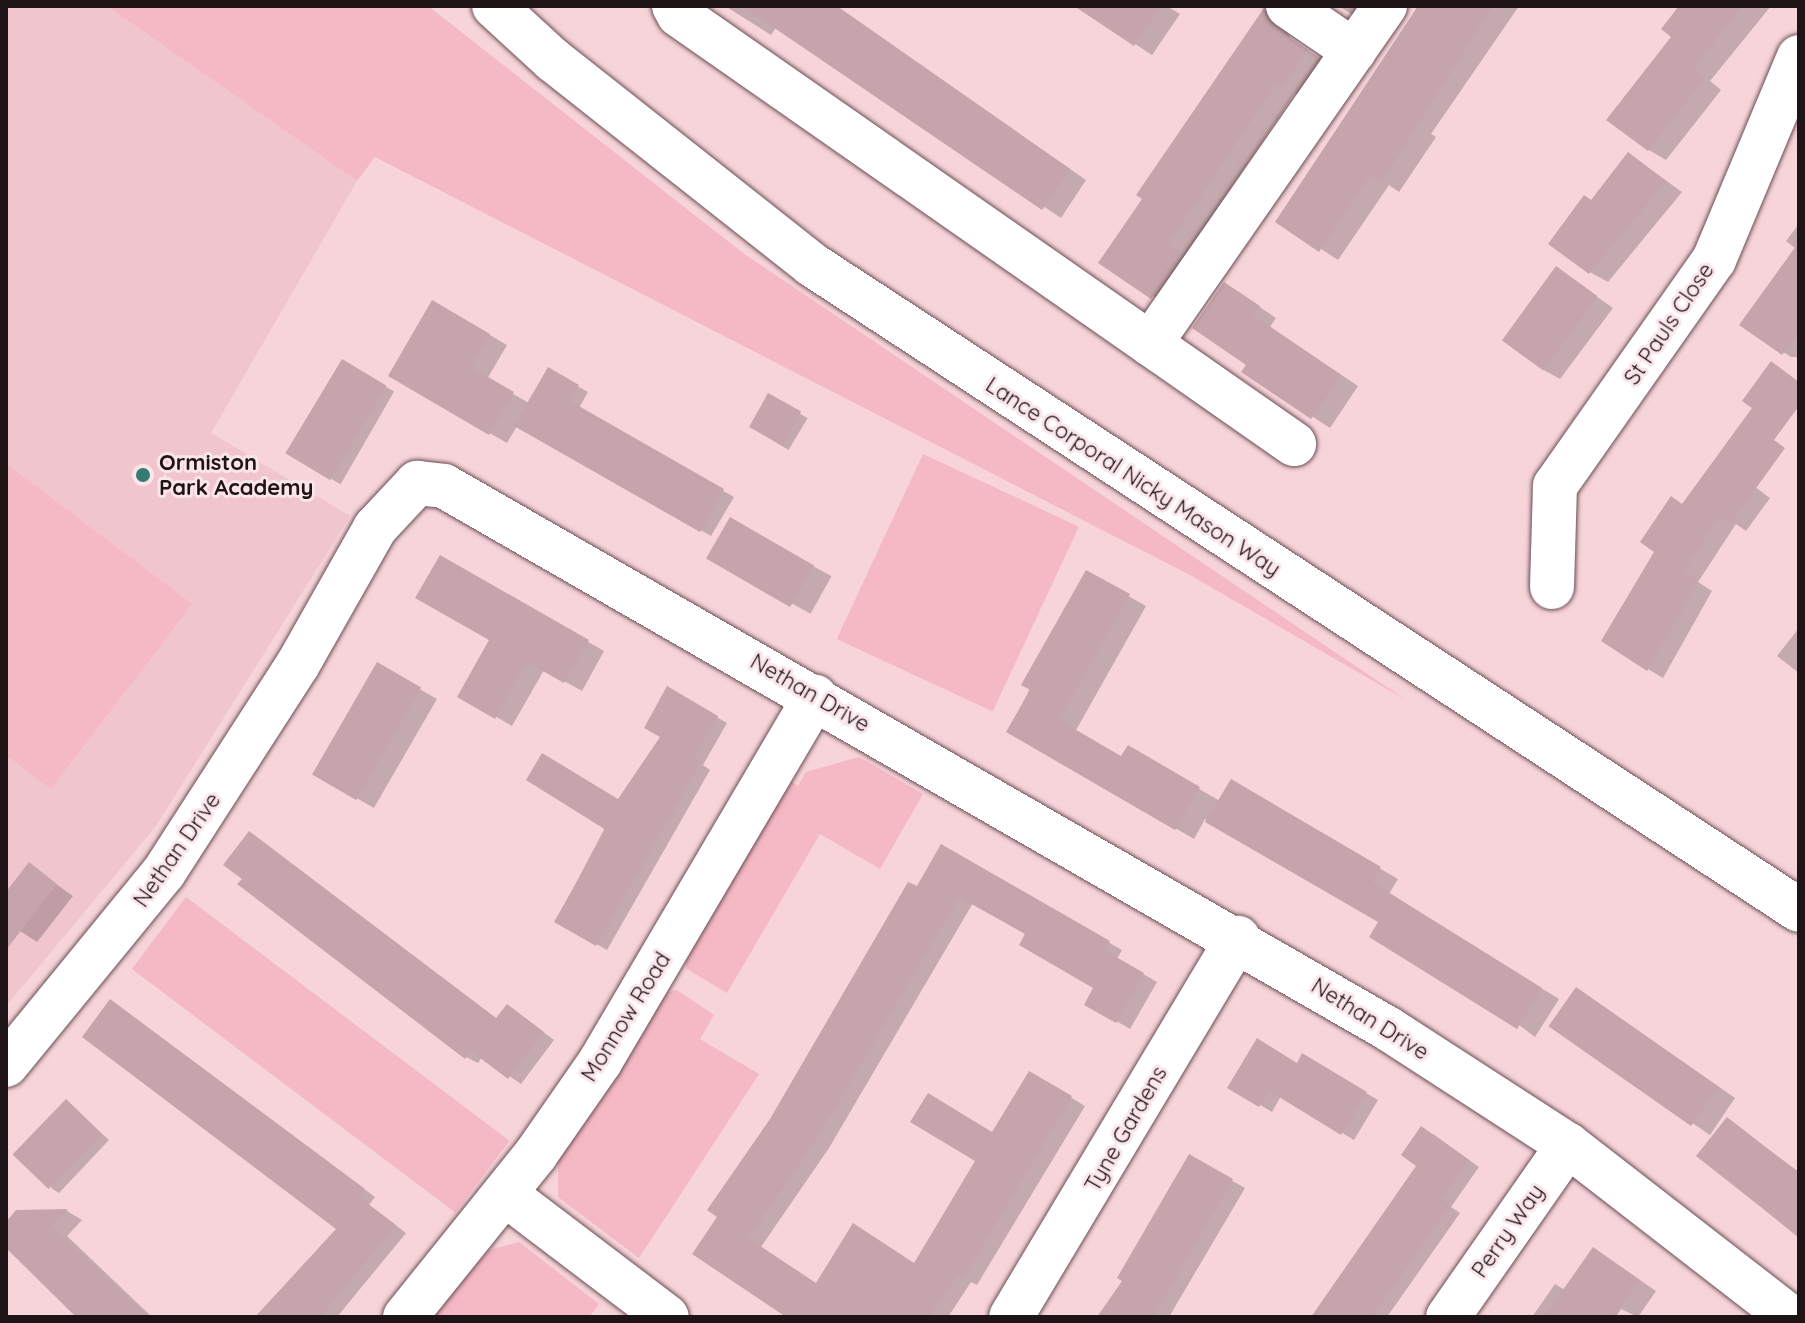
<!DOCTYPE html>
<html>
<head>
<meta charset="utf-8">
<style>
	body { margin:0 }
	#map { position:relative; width:1805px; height:1323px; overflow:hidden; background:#f6d4da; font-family:Quicksand,sans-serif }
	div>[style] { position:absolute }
	.built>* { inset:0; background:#f0c5cd }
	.green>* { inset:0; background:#f5b8c5; transform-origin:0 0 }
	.shadow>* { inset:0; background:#0003; transform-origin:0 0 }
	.building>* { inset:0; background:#c5a4ab; transform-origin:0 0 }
	.roads { filter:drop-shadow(0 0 2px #6b4e54) drop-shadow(0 0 2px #6b4e54) }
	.minor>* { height:44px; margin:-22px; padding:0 22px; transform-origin:22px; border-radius:22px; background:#fff }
	.major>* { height:44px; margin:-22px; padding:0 22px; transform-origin:22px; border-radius:22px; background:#fff }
	.dots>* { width:22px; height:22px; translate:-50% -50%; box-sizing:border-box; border:4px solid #fae5e9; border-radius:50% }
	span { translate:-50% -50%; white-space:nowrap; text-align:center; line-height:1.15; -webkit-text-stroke:6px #fae5e9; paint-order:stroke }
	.street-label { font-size:22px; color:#1e1315 }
	.poi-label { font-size:22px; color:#1e1315; font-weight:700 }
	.left { translate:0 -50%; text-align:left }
	.frame { position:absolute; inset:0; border:8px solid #1e1315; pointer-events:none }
</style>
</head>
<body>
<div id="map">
	<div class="built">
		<div style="clip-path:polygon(6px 6px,107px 6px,357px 181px,211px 433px,350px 516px,156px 826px,6px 1006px)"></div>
	</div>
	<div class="green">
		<div style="clip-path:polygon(107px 6px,428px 6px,743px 253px,1406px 700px,1190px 575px,375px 157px,357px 181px)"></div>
		<div style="left:923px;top:454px;width:172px;height:204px;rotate:25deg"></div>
		<div style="clip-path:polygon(6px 464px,192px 604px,51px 789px,6px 755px)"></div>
		<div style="clip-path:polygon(859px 757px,923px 794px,880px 869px,820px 834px,727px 993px,687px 969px,684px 956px,787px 778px,798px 786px,806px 772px)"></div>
		<div style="left:186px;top:897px;width:405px;height:90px;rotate:37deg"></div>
		<div style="clip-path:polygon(677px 990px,714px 1015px,700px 1039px,759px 1074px,639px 1258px,558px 1197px,558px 1156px,662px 994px)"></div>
		<div style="clip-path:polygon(519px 1242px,599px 1304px,589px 1317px,428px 1317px,489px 1250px)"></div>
	</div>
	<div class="shadow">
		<div style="clip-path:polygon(725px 6px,838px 8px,1086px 180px,1061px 218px,776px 27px,771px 35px)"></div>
		<div style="clip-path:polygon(1077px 6px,1167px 6px,1180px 14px,1152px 55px)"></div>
		<div style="clip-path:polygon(1338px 6px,1362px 6px,1355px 16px)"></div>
		<div style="clip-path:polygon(1420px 6px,1519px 6px,1431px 134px,1436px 137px,1399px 192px,1389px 185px,1338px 260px,1278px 221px)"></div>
		<div style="clip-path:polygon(1682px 6px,1771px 6px,1710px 81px,1721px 90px,1666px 160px,1649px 150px)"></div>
		<div style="clip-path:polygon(1264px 10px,1281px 20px,1291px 39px,1324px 61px,1301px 96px,1295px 93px,1185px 256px,1170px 307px,1101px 263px)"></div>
		<div style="clip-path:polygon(1629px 154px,1682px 192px,1608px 282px,1590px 272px,1592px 202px)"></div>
		<div style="clip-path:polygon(1799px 224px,1799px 357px,1791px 357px,1775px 347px,1796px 249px,1786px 241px)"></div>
		<div style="clip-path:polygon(1557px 269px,1613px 308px,1560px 379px,1542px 369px)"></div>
		<div style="clip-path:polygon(1242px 295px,1276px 318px,1270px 327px,1358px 386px,1330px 428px,1244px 372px,1249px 364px)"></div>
		<div style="clip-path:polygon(433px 302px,507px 345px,487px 379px,529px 403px,548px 370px,588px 392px,579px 408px,734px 497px,711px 536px,517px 426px,507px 443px,391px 376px)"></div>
		<div style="left:343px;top:362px;width:59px;height:107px;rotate:30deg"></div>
		<div style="left:769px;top:395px;width:45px;height:37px;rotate:31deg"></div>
		<div style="clip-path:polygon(1731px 469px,1770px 498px,1746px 531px,1736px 524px,1698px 582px,1712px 591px,1663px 678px,1648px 669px,1683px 505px)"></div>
		<div style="left:730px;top:520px;width:116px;height:43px;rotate:29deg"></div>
		<div style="clip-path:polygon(441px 558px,604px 651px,582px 691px,544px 670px,512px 726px,460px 696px,492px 640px)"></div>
		<div style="clip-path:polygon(1087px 573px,1146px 606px,1075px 732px,1122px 759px,1128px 748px,1220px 801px,1231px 782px,1398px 879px,1389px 894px,1559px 999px,1535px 1037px,1381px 922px,1205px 819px,1194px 839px,1009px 731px)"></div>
		<div style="clip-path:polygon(1799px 628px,1799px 673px,1777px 656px)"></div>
		<div style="left:378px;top:665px;width:68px;height:126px;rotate:30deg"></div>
		<div style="clip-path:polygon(668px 689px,727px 723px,703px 765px,710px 770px,607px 950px,556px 921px,619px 801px,663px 736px)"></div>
		<div style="clip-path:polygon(250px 833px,497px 1019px,508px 1006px,554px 1040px,521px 1084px,482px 1057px,478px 1063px,466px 1057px,244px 879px)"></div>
		<div style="clip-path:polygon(942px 847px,1122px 950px,1117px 959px,1157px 982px,1130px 1029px,1087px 1004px,1096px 987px,1028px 934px,973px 903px,829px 1148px,761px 1247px,817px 1285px,915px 1265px,1030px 1073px,1085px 1106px,977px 1285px,971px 1282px,948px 1317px,789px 1317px,720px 1216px,771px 1120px)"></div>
		<div style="clip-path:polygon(29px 865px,73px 896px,37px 942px,6px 922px,6px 895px)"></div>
		<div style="clip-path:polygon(1594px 1000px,1735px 1098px,1710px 1135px,1551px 1027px)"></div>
		<div style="clip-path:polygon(121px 1008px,375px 1197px,369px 1205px,406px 1233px,337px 1317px,257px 1317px,339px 1229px)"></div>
		<div style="clip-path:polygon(1303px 1056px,1378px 1100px,1354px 1140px,1281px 1096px,1272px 1112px,1230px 1087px,1298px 1065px)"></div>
		<div style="clip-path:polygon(66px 1102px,109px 1140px,59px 1193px,51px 1188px)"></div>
		<div style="clip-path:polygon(1727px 1119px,1799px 1172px,1799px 1238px,1699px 1156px)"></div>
		<div style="clip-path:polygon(1433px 1134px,1479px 1167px,1451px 1207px,1460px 1213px,1387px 1317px,1313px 1317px,1419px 1165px)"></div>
		<div style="clip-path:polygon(1190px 1157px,1245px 1188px,1169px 1317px,1099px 1317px,1125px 1281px)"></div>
		<div style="clip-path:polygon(67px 1211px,82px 1220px,67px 1236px,152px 1317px,80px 1317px,6px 1246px,6px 1225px,17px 1212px)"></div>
		<div style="clip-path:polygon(1594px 1249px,1656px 1291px,1638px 1317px,1621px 1309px,1616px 1317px,1532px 1317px,1555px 1284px,1565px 1290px)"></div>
	</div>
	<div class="building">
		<div style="clip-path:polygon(742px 6px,837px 6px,1070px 169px,1042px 210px)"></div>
		<div style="clip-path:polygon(1074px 6px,1161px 6px,1134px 46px)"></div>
		<div style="clip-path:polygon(1418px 6px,1493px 6px,1381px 183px,1370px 176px,1319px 252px,1275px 222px)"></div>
		<div style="clip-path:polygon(1679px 6px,1742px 6px,1693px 69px,1705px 78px,1648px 151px,1606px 120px,1671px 37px,1661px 29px)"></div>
		<div style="clip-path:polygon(1264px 8px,1273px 26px,1308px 50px,1282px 88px,1276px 84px,1168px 244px,1182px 254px,1151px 299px,1098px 263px,1142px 199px,1136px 195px)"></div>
		<div style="clip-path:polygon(1628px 152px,1666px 181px,1589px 274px,1548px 244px,1584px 195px,1591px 200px)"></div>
		<div style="clip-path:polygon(1799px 242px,1799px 332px,1782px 355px,1739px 325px)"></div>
		<div style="left:1556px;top:266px;width:51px;height:92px;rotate:36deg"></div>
		<div style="clip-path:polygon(1224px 282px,1260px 306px,1253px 315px,1341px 375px,1311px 419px,1241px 372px,1246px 365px,1192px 328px)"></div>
		<div style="clip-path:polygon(432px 300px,490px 334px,471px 367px,514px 392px,489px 435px,388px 376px)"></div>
		<div style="left:342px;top:359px;width:52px;height:110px;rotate:31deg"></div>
		<div style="clip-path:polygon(1771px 361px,1799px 382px,1799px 406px,1774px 440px,1785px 448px,1730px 524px,1720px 516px,1684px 571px,1698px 581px,1647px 671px,1601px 641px,1654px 552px,1640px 542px,1671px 496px,1682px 504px,1752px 408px,1742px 401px)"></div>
		<div style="clip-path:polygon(548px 367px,579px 385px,570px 401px,724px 489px,700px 532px,514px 426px)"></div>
		<div style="left:768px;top:393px;width:38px;height:39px;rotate:29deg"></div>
		<div style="left:730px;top:517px;width:97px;height:48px;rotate:30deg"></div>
		<div style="clip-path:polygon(440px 555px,589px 640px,564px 683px,527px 662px,495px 719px,457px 697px,489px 640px,415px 598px)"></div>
		<div style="clip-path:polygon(1086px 570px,1130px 594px,1059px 720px,1121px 756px,1128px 745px,1200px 787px,1175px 830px,1006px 732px,1030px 690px,1021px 685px)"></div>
		<div style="left:377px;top:662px;width:51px;height:130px;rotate:30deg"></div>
		<div style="clip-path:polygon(667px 686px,718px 716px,694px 758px,701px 762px,596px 946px,554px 922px,606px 830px,526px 780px,542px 753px,618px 799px,660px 737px,644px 728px)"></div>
		<div style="clip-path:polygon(1231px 779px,1381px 867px,1372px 882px,1542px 988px,1517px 1029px,1369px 937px,1378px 922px,1205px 822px)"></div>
		<div style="clip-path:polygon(249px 831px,496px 1018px,507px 1004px,544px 1032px,508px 1079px,471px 1051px,465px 1059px,237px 884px,242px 879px,223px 865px)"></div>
		<div style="clip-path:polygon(941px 844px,1110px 941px,1104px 950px,1144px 973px,1116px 1023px,1084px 1005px,1093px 988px,1019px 945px,1025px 934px,959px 897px,816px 1140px,748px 1238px,816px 1283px,853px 1223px,914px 1263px,975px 1161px,910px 1122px,928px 1093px,992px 1132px,1029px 1071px,1072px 1096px,963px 1279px,957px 1276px,929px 1317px,786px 1317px,692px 1254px,717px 1217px,707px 1210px,770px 1119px,908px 882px,917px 886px)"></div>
		<div style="clip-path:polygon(29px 862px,57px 884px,6px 950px,6px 892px)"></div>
		<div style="left:1576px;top:987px;width:174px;height:48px;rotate:35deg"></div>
		<div style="clip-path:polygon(110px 999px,365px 1189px,359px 1197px,396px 1225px,320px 1317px,255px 1317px,336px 1229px,82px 1037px)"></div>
		<div style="clip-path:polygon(1257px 1038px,1297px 1063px,1302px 1053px,1367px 1092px,1341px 1135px,1269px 1091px,1259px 1107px,1227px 1088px)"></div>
		<div style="left:66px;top:1099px;width:50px;height:77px;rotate:44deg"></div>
		<div style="clip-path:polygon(1727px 1117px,1799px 1173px,1799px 1237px,1696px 1156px)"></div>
		<div style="clip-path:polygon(1421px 1126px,1469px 1160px,1442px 1199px,1450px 1206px,1372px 1317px,1311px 1317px,1416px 1166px,1401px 1155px)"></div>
		<div style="clip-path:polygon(1189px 1154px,1233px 1179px,1153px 1317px,1097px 1317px,1122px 1281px,1117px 1278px)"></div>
		<div style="clip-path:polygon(68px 1209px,52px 1226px,148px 1317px,76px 1317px,6px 1248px,6px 1222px,16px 1210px)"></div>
		<div style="clip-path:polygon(1593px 1247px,1640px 1280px,1613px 1317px,1544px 1317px)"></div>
	</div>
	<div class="roads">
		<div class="minor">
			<div style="left:674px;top:6px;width:10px;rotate:61deg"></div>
			<div style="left:679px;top:15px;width:750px;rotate:34.9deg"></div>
			<div style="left:1288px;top:6px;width:80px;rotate:34.3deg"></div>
			<div style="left:1150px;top:344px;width:412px;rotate:-55.2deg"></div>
			<div style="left:1552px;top:587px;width:101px;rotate:-88.3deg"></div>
			<div style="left:1555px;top:486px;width:276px;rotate:-54.9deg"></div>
			<div style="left:1714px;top:260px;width:220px;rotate:-67.3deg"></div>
			<div style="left:6px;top:1065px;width:249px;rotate:-50.7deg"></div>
			<div style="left:164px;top:872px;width:245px;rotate:-57.2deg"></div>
			<div style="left:297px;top:666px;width:159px;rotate:-60.5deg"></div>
			<div style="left:375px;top:528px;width:62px;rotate:-47deg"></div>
			<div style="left:417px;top:483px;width:27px;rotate:6deg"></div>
			<div style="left:444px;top:486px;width:1088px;rotate:29.89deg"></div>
			<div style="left:1387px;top:1028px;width:216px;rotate:32.9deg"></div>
			<div style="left:1568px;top:1145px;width:281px;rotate:37.8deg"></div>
			<div style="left:505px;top:1194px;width:203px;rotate:37.2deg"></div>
			<div style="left:405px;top:1317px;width:209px;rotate:-51.2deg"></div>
			<div style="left:536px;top:1154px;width:112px;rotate:-55.2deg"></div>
			<div style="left:600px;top:1062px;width:424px;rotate:-59.5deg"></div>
			<div style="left:1011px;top:1317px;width:442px;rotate:-59.1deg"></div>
			<div style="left:1448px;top:1317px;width:210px;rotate:-55.1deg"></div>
		</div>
		<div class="major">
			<div style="left:494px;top:6px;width:80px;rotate:42.5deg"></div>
			<div style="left:553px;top:60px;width:329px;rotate:38.3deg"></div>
			<div style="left:811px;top:264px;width:1180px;rotate:33.18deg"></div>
		</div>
	</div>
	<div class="dots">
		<div style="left:143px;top:475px;background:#357b72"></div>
	</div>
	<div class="street-label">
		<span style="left:1669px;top:324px;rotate:-56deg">St Pauls Close</span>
		<span style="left:1133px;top:477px;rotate:33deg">Lance Corporal Nicky Mason Way</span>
		<span style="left:810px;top:693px;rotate:30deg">Nethan Drive</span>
		<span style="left:177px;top:850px;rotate:-55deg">Nethan Drive</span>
		<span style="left:626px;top:1017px;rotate:-58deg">Monnow Road</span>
		<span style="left:1370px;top:1019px;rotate:32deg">Nethan Drive</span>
		<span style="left:1126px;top:1129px;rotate:-60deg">Tyne Gardens</span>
		<span style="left:1508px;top:1231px;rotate:-55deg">Perry Way</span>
	</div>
	<div class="poi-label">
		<span class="left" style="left:159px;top:475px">Ormiston<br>Park Academy</span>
	</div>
	<div class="frame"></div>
</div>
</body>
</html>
